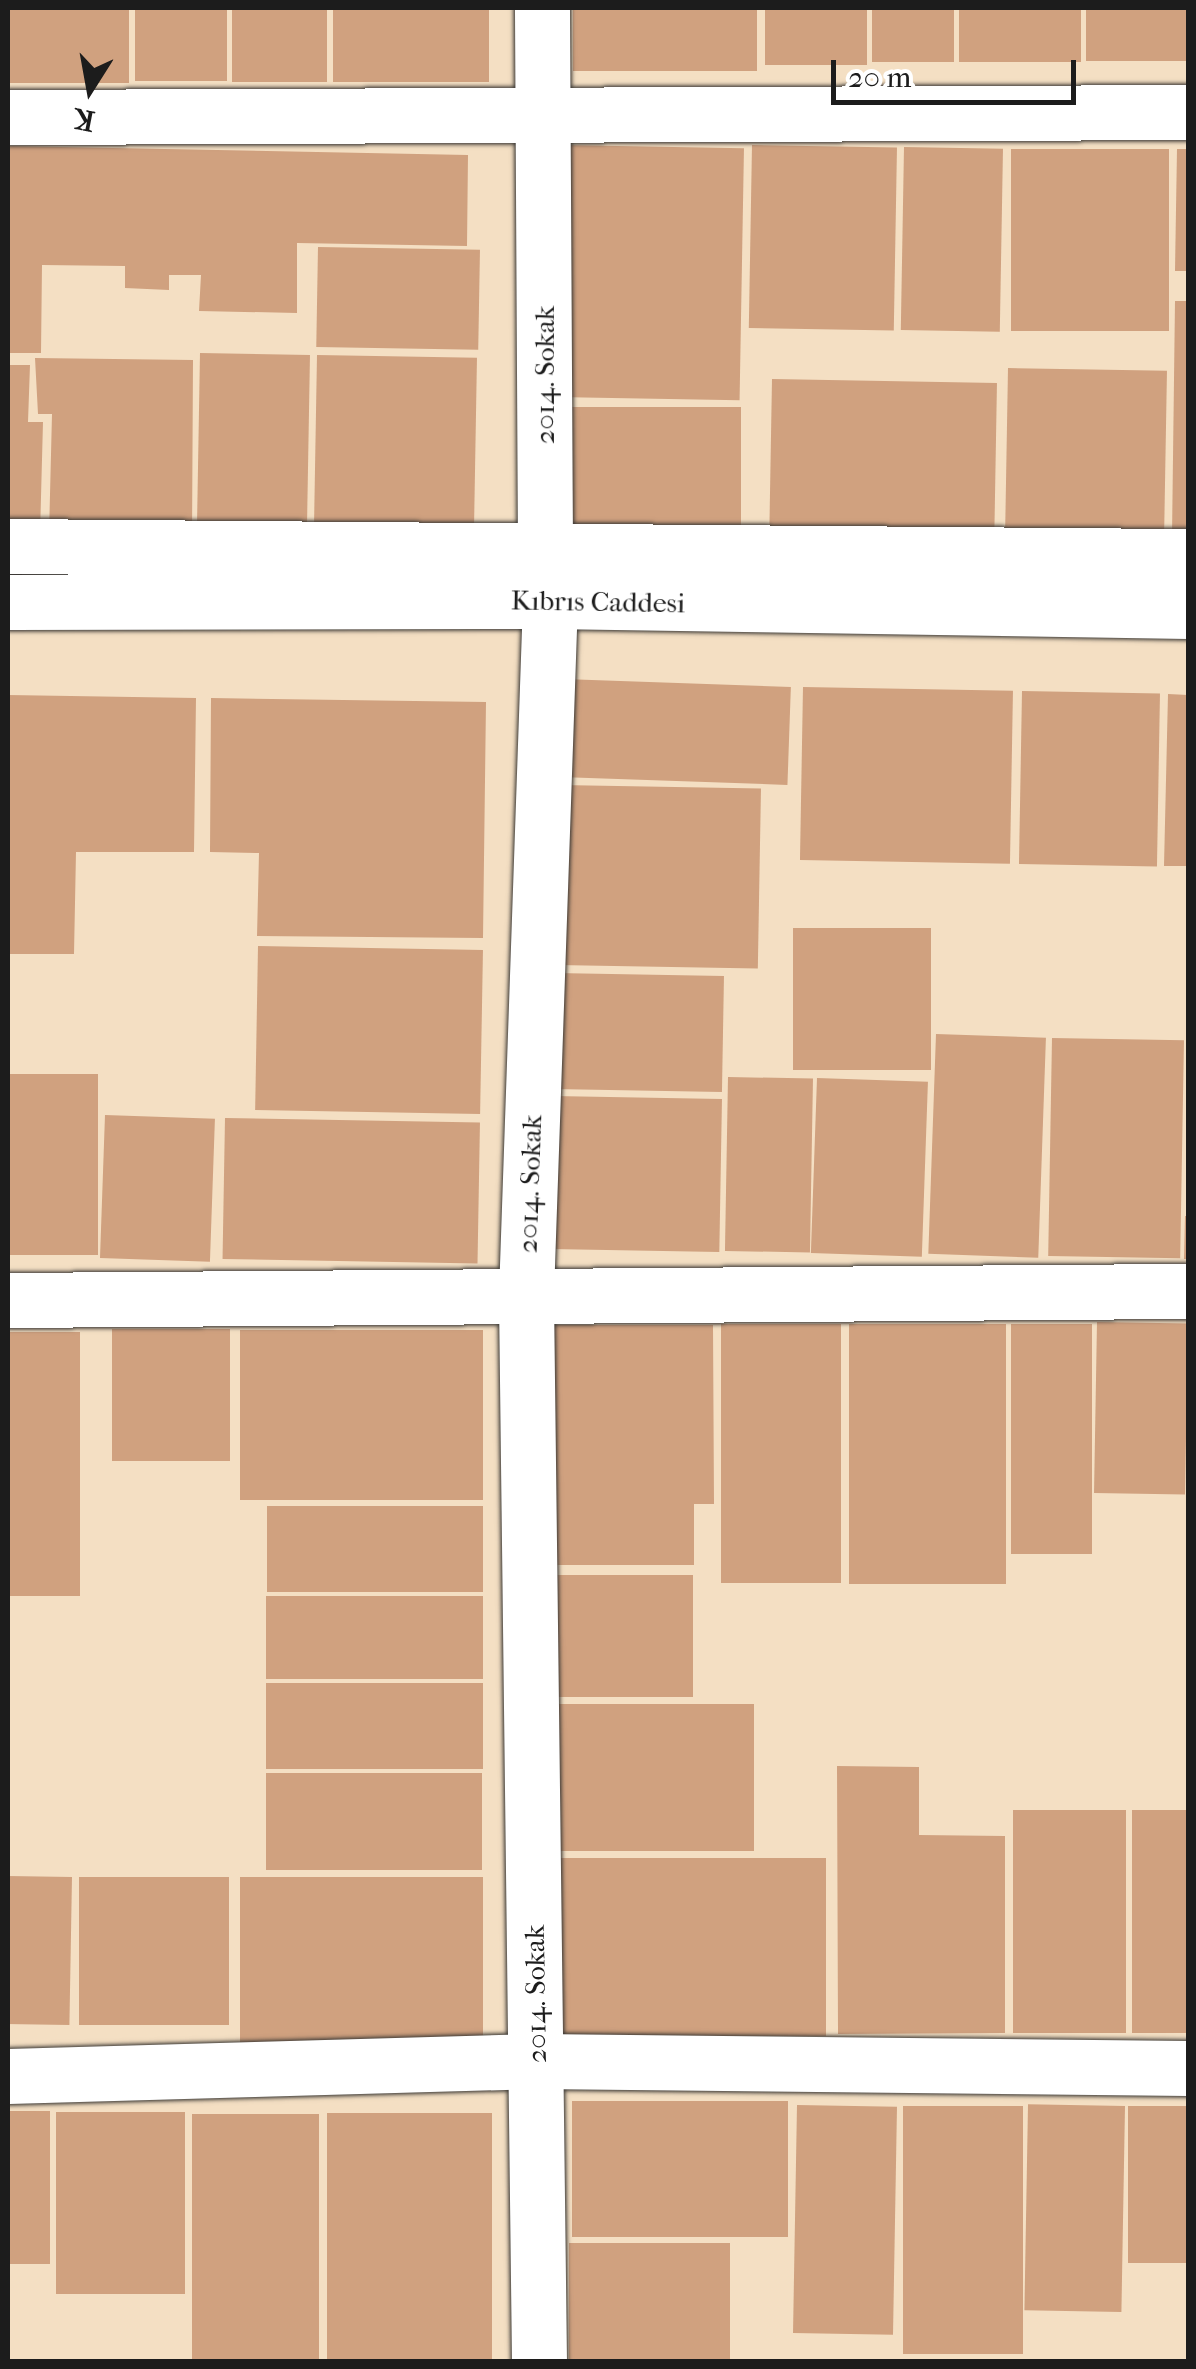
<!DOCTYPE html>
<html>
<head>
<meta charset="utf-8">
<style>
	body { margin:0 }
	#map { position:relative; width:1196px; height:2369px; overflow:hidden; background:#f4dfc3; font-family:"IM FELL French Canon",serif }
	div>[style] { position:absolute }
	.building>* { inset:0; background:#d0a17f; transform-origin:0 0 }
	.roads { filter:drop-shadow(0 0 2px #3c3935) drop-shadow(0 0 2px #3c3935) }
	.street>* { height:55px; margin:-27.5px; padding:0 27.5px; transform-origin:27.5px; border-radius:27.5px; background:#fff }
	.secondary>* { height:55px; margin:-27.5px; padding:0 27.5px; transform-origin:27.5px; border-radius:27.5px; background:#fff }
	span { translate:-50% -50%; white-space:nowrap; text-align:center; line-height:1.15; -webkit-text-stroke:9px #fff; paint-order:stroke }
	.street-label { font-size:28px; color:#1c1c1c }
	.frame { position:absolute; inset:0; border:10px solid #1c1c1c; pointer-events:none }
	.north { position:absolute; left:40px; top:40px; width:100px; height:100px; -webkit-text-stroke:8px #fff; paint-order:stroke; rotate:191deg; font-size:28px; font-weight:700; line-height:40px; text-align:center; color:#1c1c1c }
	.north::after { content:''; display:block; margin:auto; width:35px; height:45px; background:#1c1c1c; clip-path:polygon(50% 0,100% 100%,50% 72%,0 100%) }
	.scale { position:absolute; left:831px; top:60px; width:245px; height:45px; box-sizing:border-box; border:5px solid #1c1c1c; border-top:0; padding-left:12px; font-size:30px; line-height:35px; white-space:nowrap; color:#1c1c1c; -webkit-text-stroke:8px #fff; paint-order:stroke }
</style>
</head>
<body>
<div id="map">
	<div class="building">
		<div style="left:8px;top:8px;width:121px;height:75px"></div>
		<div style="left:135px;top:8px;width:92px;height:73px"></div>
		<div style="left:232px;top:8px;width:95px;height:74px"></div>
		<div style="left:333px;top:8px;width:156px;height:74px"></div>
		<div style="left:573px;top:8px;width:184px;height:63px"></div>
		<div style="left:765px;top:8px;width:102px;height:57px"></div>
		<div style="left:872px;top:8px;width:82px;height:54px"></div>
		<div style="left:959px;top:8px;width:122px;height:54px"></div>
		<div style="left:1086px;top:8px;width:102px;height:53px"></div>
		<div style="left:560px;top:145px;width:184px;height:252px;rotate:1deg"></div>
		<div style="left:752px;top:145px;width:145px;height:183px;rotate:1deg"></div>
		<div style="clip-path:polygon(8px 146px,468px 155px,467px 246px,297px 243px,297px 313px,199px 311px,201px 275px,169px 275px,169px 290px,125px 288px,125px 266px,42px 265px,41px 353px,8px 353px)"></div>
		<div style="left:904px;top:147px;width:99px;height:183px;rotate:1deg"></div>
		<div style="left:1011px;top:149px;width:158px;height:182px"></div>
		<div style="clip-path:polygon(1177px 149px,1188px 149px,1188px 271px,1175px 271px)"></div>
		<div style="left:318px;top:247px;width:162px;height:100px;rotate:1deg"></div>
		<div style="clip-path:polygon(1175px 301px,1188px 301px,1188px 537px,1172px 537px)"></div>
		<div style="left:200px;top:353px;width:110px;height:185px;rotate:1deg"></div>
		<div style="left:317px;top:355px;width:160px;height:185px;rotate:1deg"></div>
		<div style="clip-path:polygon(35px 358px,193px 360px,192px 538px,49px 535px,52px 414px,38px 414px)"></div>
		<div style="clip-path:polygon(8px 365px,30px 365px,28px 422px,43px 422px,40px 535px,8px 535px)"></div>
		<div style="left:1008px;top:368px;width:159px;height:169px;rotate:1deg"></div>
		<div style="left:772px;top:379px;width:225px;height:156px;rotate:1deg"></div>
		<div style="left:558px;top:407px;width:183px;height:141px"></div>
		<div style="left:563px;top:679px;width:228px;height:98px;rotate:2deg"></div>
		<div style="left:803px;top:687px;width:210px;height:173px;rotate:1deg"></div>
		<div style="left:1022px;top:691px;width:138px;height:173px;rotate:1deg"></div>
		<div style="clip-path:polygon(1168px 694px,1188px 695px,1188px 866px,1164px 866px)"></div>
		<div style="clip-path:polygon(8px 695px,196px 698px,194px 852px,76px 852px,74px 954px,8px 954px)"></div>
		<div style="clip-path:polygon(211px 698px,486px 702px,483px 938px,257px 936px,259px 853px,210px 852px)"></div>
		<div style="left:560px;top:785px;width:201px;height:180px;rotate:1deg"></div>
		<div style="left:793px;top:928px;width:138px;height:142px"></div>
		<div style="left:258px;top:946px;width:225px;height:164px;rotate:1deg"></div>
		<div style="left:555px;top:973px;width:169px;height:116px;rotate:1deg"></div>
		<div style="left:936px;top:1034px;width:110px;height:220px;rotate:2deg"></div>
		<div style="left:1052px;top:1038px;width:132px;height:218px;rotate:1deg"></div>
		<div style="left:8px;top:1074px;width:90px;height:181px"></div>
		<div style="left:728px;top:1077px;width:85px;height:174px;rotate:1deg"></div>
		<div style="left:817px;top:1078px;width:111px;height:175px;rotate:2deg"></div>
		<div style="left:553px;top:1096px;width:169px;height:153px;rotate:1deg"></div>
		<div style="left:105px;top:1115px;width:110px;height:143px;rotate:2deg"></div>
		<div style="left:225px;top:1118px;width:255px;height:141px;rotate:1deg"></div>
		<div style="clip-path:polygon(1185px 1216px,1188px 1216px,1188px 1259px,1184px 1259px)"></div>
		<div style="left:1097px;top:1322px;width:91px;height:171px;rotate:1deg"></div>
		<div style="left:841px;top:1324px;width:259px;height:120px;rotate:90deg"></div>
		<div style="left:849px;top:1324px;width:157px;height:260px"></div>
		<div style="left:1011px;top:1324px;width:81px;height:230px"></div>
		<div style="clip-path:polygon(543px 1325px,713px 1325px,714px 1504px,694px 1504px,694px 1565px,543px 1565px)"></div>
		<div style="left:112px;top:1329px;width:118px;height:132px"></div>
		<div style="left:240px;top:1330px;width:243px;height:170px"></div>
		<div style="left:8px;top:1332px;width:72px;height:264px"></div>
		<div style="left:483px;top:1506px;width:86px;height:216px;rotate:90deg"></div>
		<div style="left:543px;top:1575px;width:150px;height:122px"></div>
		<div style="left:266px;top:1596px;width:217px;height:83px"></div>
		<div style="left:266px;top:1683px;width:217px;height:86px"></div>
		<div style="left:754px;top:1704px;width:147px;height:209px;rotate:90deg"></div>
		<div style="clip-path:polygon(837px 1766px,919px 1767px,919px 1835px,1005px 1836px,1005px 2033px,838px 2034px)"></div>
		<div style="left:266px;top:1773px;width:216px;height:97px"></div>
		<div style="left:1013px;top:1810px;width:113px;height:223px"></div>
		<div style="left:1132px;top:1810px;width:56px;height:223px"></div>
		<div style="left:826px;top:1858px;width:178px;height:279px;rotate:90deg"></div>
		<div style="left:8px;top:1876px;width:64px;height:148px;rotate:1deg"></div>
		<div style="left:79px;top:1877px;width:150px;height:148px"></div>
		<div style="left:240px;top:1877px;width:243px;height:169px"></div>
		<div style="left:572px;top:2101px;width:216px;height:136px"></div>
		<div style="left:797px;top:2105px;width:100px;height:228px;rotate:1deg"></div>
		<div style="left:903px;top:2106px;width:120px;height:248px"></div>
		<div style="left:1125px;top:2106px;width:206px;height:97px;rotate:91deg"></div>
		<div style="left:1128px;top:2106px;width:60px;height:157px"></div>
		<div style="left:8px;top:2111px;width:42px;height:153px"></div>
		<div style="left:56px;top:2112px;width:129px;height:182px"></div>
		<div style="left:327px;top:2113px;width:165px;height:249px"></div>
		<div style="left:319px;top:2114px;width:248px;height:127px;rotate:90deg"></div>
		<div style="left:569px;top:2243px;width:161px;height:119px"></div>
	</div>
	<div class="roads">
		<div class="street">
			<div style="left:8px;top:117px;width:1180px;rotate:-0.24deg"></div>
			<div style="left:8px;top:1300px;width:1180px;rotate:-0.44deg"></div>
			<div style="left:8px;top:2076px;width:529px;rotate:-1.62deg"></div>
			<div style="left:537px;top:2061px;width:651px;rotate:0.62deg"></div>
			<div style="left:539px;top:2362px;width:1068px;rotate:-90.7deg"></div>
			<div style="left:526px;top:1294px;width:693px;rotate:-88.02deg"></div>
			<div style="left:550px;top:601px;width:52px;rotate:-95.5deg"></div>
			<div style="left:545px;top:549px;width:541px;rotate:-90.32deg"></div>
		</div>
		<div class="secondary">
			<div style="left:8px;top:546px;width:1180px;rotate:0.49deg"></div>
			<div style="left:8px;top:602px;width:542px;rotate:-0.11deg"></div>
			<div style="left:550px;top:601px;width:638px;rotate:0.9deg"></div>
		</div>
	</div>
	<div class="street-label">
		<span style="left:545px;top:375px;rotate:-90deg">2014. Sokak</span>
		<span style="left:598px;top:602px;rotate:1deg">Kıbrıs Caddesi</span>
		<span style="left:530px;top:1184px;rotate:-88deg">2014. Sokak</span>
		<span style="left:536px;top:1994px;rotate:-91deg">2014. Sokak</span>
	</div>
	<div class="frame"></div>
	<div class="north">K</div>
	<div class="scale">20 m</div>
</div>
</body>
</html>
